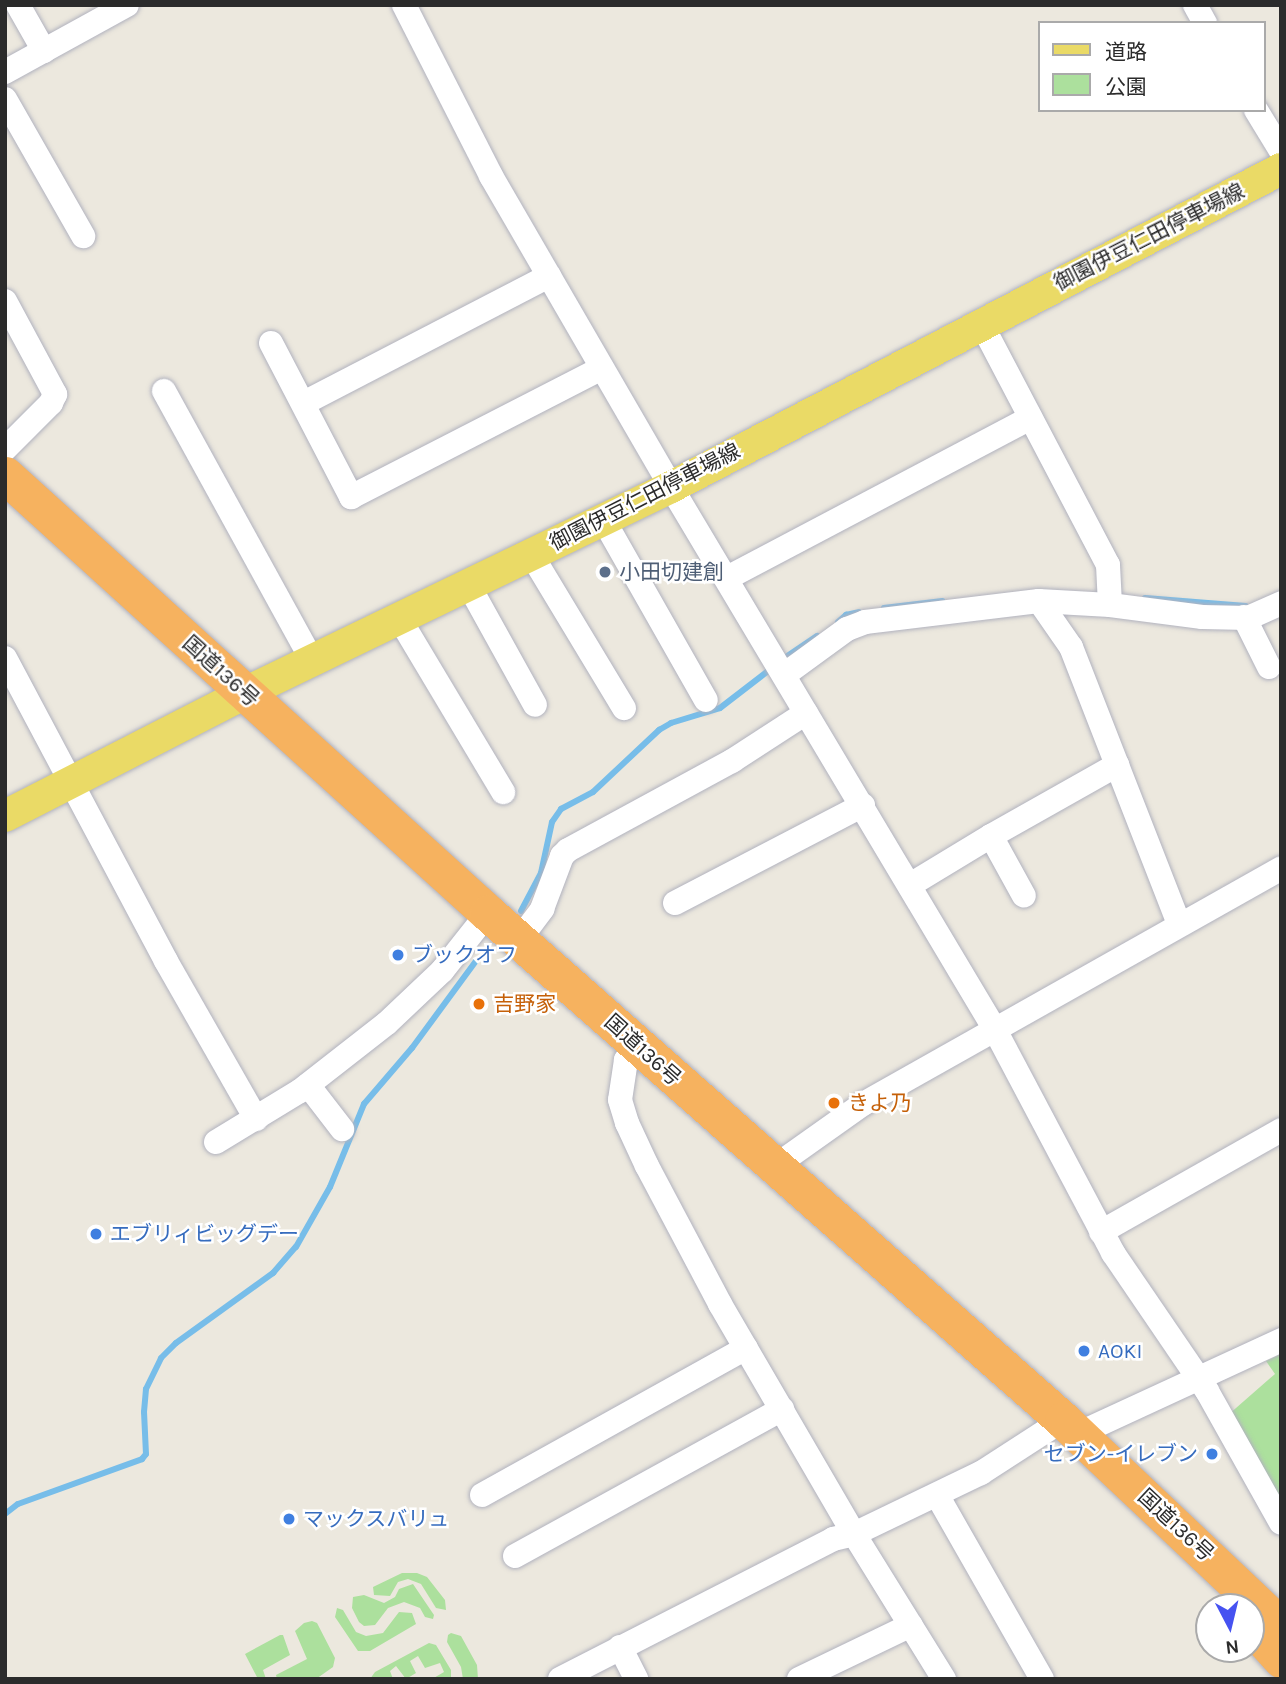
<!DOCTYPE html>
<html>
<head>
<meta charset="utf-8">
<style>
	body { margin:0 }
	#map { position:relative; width:1286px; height:1684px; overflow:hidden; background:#ece8de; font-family:Karla,"Noto Sans JP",sans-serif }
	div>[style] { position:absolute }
	.green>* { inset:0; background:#ace09d }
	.stream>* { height:6px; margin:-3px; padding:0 3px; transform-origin:3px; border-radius:3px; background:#77bde9 }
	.roads { filter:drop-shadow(0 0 2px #b1b2be) drop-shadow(0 0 2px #b1b2be) }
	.minor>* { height:24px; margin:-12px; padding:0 12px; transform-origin:12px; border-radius:12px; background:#fff }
	.major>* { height:32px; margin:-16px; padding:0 16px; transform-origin:16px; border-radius:16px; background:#eada66 }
	.highway>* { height:37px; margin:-18.5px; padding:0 18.5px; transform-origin:18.5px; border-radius:18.5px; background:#f6b25f }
	.dots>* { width:19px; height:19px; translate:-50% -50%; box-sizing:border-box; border:4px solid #fff; border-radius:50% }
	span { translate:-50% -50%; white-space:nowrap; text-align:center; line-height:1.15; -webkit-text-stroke:5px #fff; paint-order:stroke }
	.street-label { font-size:21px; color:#2b2b2b }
	.service-label { font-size:21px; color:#4e5e75 }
	.left { translate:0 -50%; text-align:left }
	.shop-label { font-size:21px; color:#366cbe }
	.right { translate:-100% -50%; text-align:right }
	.food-label { font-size:21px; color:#c56008 }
	.frame { position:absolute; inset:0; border:7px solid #2b2b2b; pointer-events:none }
	.legend { position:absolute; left:1038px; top:21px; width:228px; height:91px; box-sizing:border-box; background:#fff; border:2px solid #aaa; margin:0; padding:9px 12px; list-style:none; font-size:21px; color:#2b2b2b }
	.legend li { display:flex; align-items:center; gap:14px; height:35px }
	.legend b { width:35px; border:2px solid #aaa }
	.north { position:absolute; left:1195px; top:1593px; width:70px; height:70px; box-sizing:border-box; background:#fff; border:2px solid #aaa; border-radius:50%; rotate:173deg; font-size:19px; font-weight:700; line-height:28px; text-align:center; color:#2b2b2b }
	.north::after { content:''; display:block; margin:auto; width:24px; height:32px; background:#4652f1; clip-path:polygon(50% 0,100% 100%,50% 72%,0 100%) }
</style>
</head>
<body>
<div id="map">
	<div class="green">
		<div style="clip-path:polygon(1281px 1354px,1281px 1501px,1228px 1415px,1275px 1374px,1266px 1361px)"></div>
		<div style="clip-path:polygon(402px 1573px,417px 1573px,427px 1577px,445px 1600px,446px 1610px,436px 1608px,421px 1584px,408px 1579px,398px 1582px,390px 1596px,374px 1595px,373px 1587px)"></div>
		<div style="clip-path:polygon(413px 1584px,434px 1615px,433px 1619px,425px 1617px,420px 1608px,404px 1602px,388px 1608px,375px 1625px,364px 1626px,359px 1622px,352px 1608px,353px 1597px,364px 1595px,384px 1603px,395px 1597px,399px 1589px)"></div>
		<div style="clip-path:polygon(337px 1608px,343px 1610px,356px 1632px,366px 1636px,383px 1633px,399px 1612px,412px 1613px,416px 1624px,370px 1651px,358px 1651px,335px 1617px)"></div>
		<div style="clip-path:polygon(312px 1621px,317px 1623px,335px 1658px,333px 1667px,316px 1679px,277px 1679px,276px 1675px,307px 1659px,295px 1631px,304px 1623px)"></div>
		<div style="clip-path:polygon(451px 1633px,461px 1636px,477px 1665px,478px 1679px,463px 1679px,461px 1667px,447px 1642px,448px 1635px)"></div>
		<div style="clip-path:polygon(280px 1635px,283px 1635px,290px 1655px,263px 1670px,266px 1679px,258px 1679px,245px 1654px)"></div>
		<div style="clip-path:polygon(429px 1643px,436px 1645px,451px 1670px,451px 1679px,432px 1679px,444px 1672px,440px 1663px,425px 1668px,418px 1656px,410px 1661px,416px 1673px,406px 1679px,396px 1666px,390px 1671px,393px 1679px,370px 1679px,375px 1672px)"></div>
	</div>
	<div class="stream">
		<div style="left:1145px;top:598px;width:101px;rotate:4.5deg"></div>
		<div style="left:884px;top:608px;width:59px;rotate:-6.8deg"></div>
		<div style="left:838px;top:622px;width:11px;rotate:-41deg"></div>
		<div style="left:846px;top:615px;width:13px;rotate:-13deg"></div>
		<div style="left:780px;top:661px;width:45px;rotate:-34deg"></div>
		<div style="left:521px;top:911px;width:43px;rotate:-62.2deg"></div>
		<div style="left:541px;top:873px;width:52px;rotate:-77.8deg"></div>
		<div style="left:552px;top:822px;width:16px;rotate:-55deg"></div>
		<div style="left:561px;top:809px;width:36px;rotate:-28deg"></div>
		<div style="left:593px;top:792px;width:91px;rotate:-43.2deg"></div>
		<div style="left:659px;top:730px;width:14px;rotate:-30deg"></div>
		<div style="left:671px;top:723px;width:51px;rotate:-17deg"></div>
		<div style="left:720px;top:708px;width:66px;rotate:-37.6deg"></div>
		<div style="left:5px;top:1514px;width:16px;rotate:-38deg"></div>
		<div style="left:18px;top:1504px;width:132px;rotate:-19.9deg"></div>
		<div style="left:142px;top:1459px;width:6px;rotate:-51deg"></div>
		<div style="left:146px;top:1454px;width:42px;rotate:-92.7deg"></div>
		<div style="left:144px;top:1412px;width:23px;rotate:-85deg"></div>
		<div style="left:146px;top:1389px;width:34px;rotate:-64deg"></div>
		<div style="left:161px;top:1358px;width:21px;rotate:-45deg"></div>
		<div style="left:176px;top:1343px;width:120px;rotate:-35.8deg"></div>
		<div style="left:273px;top:1273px;width:35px;rotate:-49deg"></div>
		<div style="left:296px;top:1247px;width:69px;rotate:-60.5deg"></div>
		<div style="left:330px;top:1187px;width:90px;rotate:-67.7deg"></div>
		<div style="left:364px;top:1104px;width:74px;rotate:-49.4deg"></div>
		<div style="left:412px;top:1048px;width:108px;rotate:-53.7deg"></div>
	</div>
	<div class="roads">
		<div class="minor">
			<div style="left:18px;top:5px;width:53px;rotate:60.5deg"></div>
			<div style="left:404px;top:5px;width:192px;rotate:63deg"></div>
			<div style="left:491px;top:176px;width:359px;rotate:59.9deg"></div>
			<div style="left:671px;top:487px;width:630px;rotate:59.16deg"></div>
			<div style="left:994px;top:1028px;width:255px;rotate:62.1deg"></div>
			<div style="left:1113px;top:1253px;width:167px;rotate:55.7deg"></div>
			<div style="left:1207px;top:1391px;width:151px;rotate:60.7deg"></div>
			<div style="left:1195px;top:5px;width:21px;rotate:61deg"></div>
			<div style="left:5px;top:72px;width:139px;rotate:-28.8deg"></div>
			<div style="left:5px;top:99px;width:158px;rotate:60.3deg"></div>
			<div style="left:1256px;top:110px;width:48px;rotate:58.6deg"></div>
			<div style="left:5px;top:301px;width:106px;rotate:61.7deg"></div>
			<div style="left:55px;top:394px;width:10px;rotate:114deg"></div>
			<div style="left:51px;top:403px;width:65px;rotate:135deg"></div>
			<div style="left:981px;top:323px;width:273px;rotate:62.3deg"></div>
			<div style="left:1108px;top:565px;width:40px;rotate:87.1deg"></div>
			<div style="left:271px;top:343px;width:174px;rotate:62.5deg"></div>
			<div style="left:351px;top:497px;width:282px;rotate:-27.2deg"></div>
			<div style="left:164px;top:391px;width:307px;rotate:61.2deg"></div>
			<div style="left:304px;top:403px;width:276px;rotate:-27.4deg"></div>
			<div style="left:603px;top:519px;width:208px;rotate:60.4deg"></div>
			<div style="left:531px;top:554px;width:180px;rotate:58.9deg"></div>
			<div style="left:727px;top:578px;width:343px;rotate:-27.8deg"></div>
			<div style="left:468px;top:584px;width:138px;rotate:61deg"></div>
			<div style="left:1039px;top:601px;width:56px;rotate:55.2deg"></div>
			<div style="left:1071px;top:647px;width:297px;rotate:68.7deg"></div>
			<div style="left:1244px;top:617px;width:56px;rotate:63.4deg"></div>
			<div style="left:399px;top:618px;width:203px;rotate:59.1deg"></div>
			<div style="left:5px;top:658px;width:343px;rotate:62deg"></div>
			<div style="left:166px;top:961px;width:182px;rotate:60.3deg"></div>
			<div style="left:784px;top:675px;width:78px;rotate:-36.1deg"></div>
			<div style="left:847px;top:629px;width:19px;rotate:-21deg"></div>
			<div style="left:865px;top:622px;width:175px;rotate:-6.9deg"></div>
			<div style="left:1039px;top:601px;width:71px;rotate:3.2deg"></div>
			<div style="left:1110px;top:605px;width:93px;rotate:7.4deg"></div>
			<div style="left:1202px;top:617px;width:46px;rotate:1.2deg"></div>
			<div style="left:1248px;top:618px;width:36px;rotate:-24deg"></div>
			<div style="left:991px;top:836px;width:145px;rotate:-29.4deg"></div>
			<div style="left:910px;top:885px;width:95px;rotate:-31.2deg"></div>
			<div style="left:991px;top:836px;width:68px;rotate:61.2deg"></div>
			<div style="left:675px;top:903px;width:212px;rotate:-27.5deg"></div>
			<div style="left:519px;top:940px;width:39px;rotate:-53deg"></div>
			<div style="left:542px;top:909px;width:57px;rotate:-69.3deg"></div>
			<div style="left:562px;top:856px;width:8px;rotate:-45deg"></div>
			<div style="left:568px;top:850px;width:187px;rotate:-28.5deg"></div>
			<div style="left:732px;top:761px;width:88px;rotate:-33deg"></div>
			<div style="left:639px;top:1045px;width:20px;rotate:131deg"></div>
			<div style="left:626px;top:1060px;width:40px;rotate:98.5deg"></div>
			<div style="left:620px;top:1100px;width:24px;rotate:73deg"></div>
			<div style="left:627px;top:1123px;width:47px;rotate:65.1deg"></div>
			<div style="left:647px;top:1166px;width:156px;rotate:62.1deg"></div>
			<div style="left:720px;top:1304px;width:266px;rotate:59.8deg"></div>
			<div style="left:854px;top:1534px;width:171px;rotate:58.2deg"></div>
			<div style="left:308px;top:1085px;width:56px;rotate:52.3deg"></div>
			<div style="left:216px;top:1142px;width:98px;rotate:-31.3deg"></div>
			<div style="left:300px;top:1091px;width:110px;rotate:-38deg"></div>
			<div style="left:387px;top:1023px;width:76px;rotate:-43.4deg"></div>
			<div style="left:442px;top:971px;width:74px;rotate:-51.6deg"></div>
			<div style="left:774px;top:1167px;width:109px;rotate:-35.3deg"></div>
			<div style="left:863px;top:1104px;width:480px;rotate:-29.4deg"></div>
			<div style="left:1101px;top:1232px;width:207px;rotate:-29.5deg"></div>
			<div style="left:1078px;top:1434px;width:224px;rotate:-24.8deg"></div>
			<div style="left:482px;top:1495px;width:302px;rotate:-29.1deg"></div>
			<div style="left:937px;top:1495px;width:212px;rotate:60.3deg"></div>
			<div style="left:515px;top:1556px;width:305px;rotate:-28.8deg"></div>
			<div style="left:620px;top:1647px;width:36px;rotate:63deg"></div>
			<div style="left:560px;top:1679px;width:307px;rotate:-27.1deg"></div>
			<div style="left:833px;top:1539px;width:22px;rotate:-13deg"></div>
			<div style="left:854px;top:1534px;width:141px;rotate:-25.7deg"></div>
			<div style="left:981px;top:1473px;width:98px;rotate:-32.9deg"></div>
			<div style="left:799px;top:1679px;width:124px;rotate:-25.7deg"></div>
		</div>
		<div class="major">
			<div style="left:5px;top:816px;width:270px;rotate:-27.1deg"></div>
			<div style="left:245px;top:693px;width:473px;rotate:-25.8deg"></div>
			<div style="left:671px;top:487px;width:688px;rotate:-27.53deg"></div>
		</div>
		<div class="highway">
			<div style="left:5px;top:475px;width:652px;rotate:42.2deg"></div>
			<div style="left:488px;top:913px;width:767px;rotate:41.4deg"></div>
			<div style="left:1063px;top:1420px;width:300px;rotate:43.4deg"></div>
			<div style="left:1251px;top:1626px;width:45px;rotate:47.7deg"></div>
		</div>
	</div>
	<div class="dots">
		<div style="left:605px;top:572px;background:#5c6f8a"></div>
		<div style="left:398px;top:955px;background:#3f7fe0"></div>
		<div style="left:479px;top:1004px;background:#e8710a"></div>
		<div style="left:834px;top:1103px;background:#e8710a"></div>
		<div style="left:96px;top:1234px;background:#3f7fe0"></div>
		<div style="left:1084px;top:1351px;background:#3f7fe0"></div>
		<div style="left:1212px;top:1454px;background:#3f7fe0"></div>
		<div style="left:289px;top:1519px;background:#3f7fe0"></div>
	</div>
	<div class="street-label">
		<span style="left:1149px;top:237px;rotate:-27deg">御園伊豆仁田停車場線</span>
		<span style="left:645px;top:497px;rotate:-27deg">御園伊豆仁田停車場線</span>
		<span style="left:221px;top:671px;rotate:42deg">国道136号</span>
		<span style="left:643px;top:1050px;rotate:42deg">国道136号</span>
		<span style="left:1176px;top:1525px;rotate:43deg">国道136号</span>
	</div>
	<div class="service-label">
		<span class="left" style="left:619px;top:572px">小田切建創</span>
	</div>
	<div class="shop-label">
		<span class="left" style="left:412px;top:955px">ブックオフ</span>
		<span class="left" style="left:110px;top:1234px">エブリィビッグデー</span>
		<span class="left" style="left:1098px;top:1351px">AOKI</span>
		<span class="right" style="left:1198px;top:1454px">セブン-イレブン</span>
		<span class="left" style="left:303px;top:1519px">マックスバリュ</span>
	</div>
	<div class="food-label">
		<span class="left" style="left:493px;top:1004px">吉野家</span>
		<span class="left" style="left:848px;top:1103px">きよ乃</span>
	</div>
	<div class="frame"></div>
	<ul class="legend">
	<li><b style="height:9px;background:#eada66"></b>道路</li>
	<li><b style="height:19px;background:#ace09d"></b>公園</li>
	</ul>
	<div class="north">N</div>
</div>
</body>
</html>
